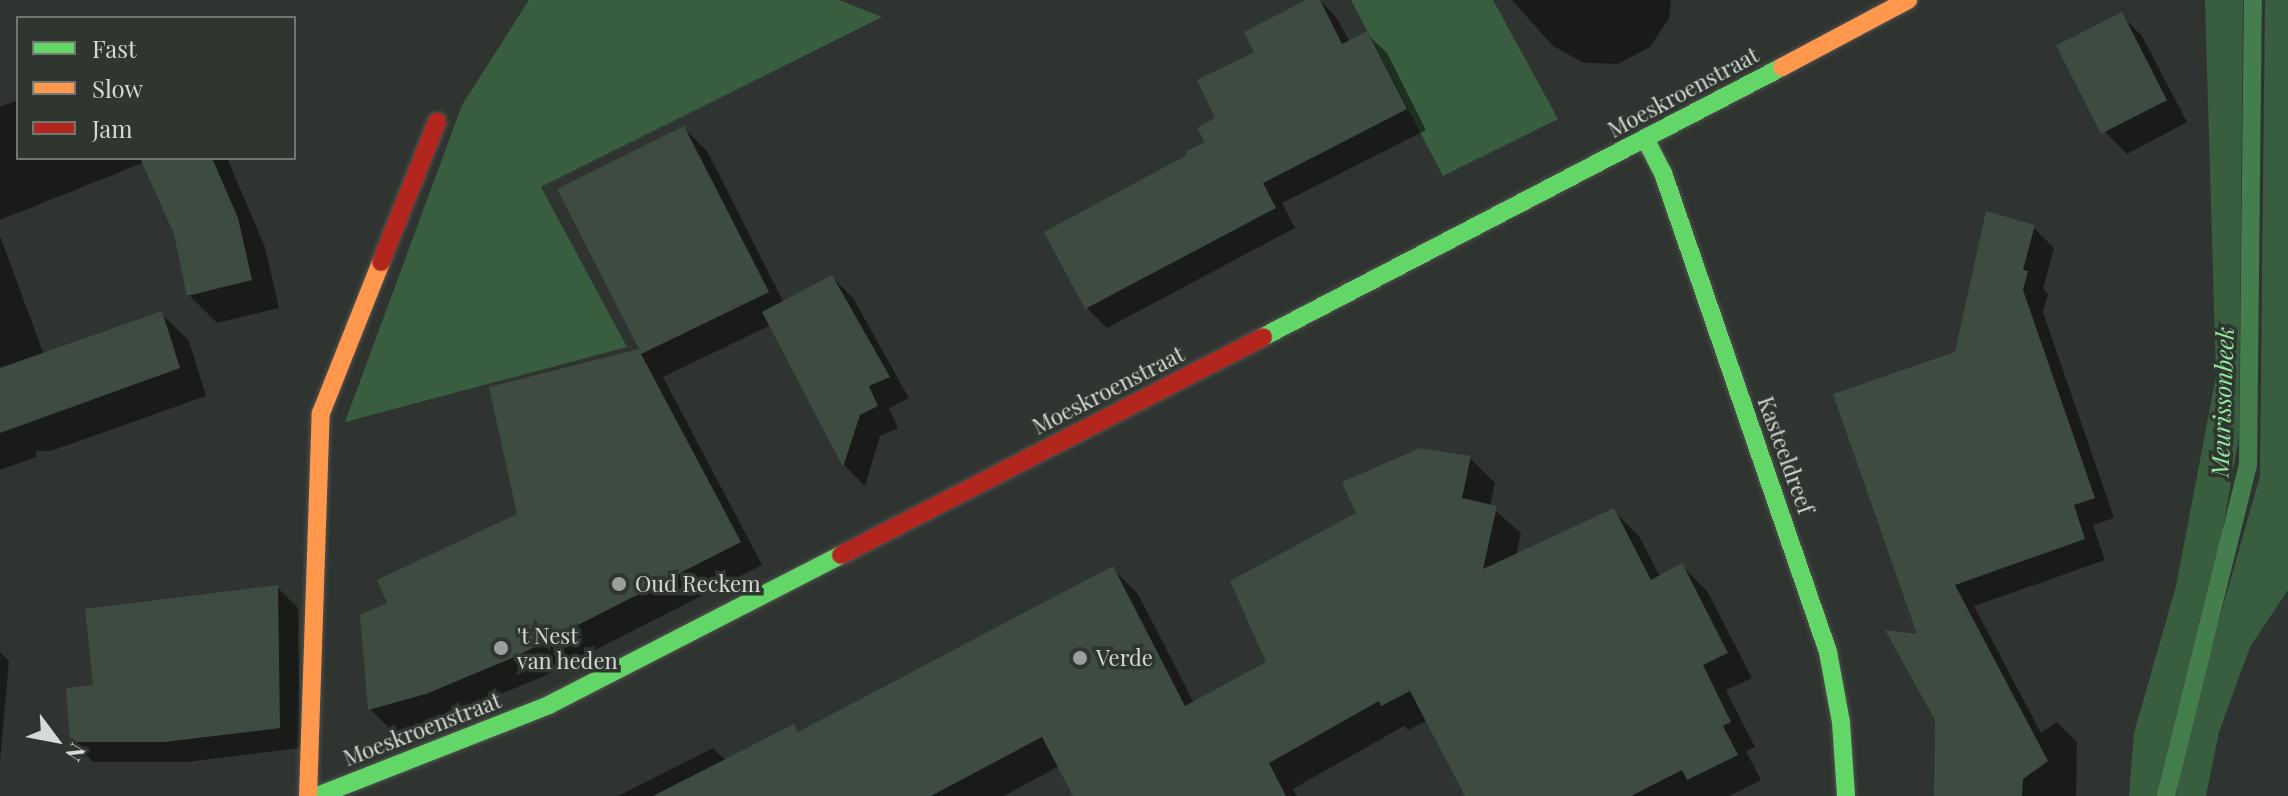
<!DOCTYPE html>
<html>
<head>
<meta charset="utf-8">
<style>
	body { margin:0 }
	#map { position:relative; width:2288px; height:796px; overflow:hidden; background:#303430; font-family:"Playfair Display",serif }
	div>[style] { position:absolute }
	.green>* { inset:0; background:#395d3f }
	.shadow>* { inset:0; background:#0007 }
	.stream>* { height:18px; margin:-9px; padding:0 9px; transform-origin:9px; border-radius:9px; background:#447e4f }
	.building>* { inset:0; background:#3d4b40; transform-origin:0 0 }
	.roads { filter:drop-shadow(0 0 2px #4f514f) drop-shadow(0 0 2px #4f514f) }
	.fast>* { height:18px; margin:-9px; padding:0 9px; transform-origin:9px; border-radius:9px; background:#63d668 }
	.slow>* { height:18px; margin:-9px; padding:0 9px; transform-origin:9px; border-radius:9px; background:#ff974d }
	.jam>* { height:18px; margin:-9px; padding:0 9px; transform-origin:9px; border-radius:9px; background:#b3261e }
	.dots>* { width:22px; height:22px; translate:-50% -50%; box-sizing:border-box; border:4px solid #2f352f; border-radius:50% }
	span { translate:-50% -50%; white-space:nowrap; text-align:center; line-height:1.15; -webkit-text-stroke:7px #2f352f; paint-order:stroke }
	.street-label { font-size:22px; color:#d5dad6 }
	.poi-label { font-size:22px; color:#d5dad6 }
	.left { translate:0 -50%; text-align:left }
	.water-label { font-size:24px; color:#92eaa0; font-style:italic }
	.legend { position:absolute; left:16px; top:16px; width:280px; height:144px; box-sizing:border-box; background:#2f352f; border:2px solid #717772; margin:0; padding:10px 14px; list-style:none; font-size:24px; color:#d5dad6 }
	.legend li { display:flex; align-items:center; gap:16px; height:40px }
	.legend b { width:40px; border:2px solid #717772 }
	.north { position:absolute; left:16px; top:700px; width:80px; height:80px; -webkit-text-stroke:6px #2f352f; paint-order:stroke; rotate:122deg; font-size:22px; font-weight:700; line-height:32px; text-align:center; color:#d5dad6 }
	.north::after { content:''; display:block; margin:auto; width:28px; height:36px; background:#d5dad6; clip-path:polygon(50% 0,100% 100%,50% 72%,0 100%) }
</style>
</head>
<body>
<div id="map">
	<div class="green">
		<div style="clip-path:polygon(529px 0,839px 0,882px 17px,541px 187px,627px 347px,345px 422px,462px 105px)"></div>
		<div style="clip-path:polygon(1351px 0,1493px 0,1558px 119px,1443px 176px)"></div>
		<div style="clip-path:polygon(2205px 0,2243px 0,2239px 436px,2216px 569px,2160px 796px,2129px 796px,2134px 733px,2176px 586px,2216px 376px)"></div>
		<div style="clip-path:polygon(2265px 0,2288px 0,2288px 590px,2250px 647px,2219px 732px,2206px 796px,2176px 796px,2188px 730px,2260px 476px)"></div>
	</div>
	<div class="shadow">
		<div style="clip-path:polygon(1310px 0,1320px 0,1336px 17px,1350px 42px,1366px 33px,1387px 53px,1426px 130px,1282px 203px,1295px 228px,1107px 328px,1087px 308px,1189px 156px,1207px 143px,1257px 52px)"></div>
		<div style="clip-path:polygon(1512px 0,1671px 0,1669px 18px,1650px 47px,1618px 64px,1584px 63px,1553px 46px)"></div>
		<div style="clip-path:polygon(2121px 15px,2142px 36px,2187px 122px,2127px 154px,2106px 133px)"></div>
		<div style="clip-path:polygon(18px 100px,18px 158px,227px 158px,265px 247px,279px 308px,217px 323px,189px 295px,176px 233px,145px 162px,0 220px,0 107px)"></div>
		<div style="clip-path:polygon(684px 128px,707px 151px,784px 303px,832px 277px,853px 298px,909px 398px,889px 408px,898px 428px,880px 436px,865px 486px,845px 466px,771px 325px,663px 377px,762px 565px,544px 676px,449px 716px,393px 732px,370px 709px,390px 604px,519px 515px,642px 350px)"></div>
		<div style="clip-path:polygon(2033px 227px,2054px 248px,2043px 289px,2048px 294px,2043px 312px,2114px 518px,2093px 525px,2105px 560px,1974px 606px,2041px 733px,2057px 722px,2077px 742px,2076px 796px,1936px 796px,1937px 719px,1920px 636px,1957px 354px)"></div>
		<div style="clip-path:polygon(0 236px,44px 355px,161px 313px,189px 341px,206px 396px,51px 451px,36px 451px,36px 457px,0 470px)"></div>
		<div style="clip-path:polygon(1470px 458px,1495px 483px,1490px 506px,1521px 533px,1516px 556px,1614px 511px,1639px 536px,1660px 577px,1682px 566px,1707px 591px,1752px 678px,1726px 690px,1755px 747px,1746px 751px,1761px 780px,1729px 796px,1497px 796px,1428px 720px,1408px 730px,1404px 726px,1293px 789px,1297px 796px,1075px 796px,1059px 766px,1004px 796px,618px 796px,713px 748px,726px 761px,793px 726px,800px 733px,1113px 569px,1138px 594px,1194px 703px,1269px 663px)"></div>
		<div style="clip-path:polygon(277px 587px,298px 608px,300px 748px,186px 762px,93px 762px,72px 741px,95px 687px)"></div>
		<div style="clip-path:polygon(0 652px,9px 661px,0 761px)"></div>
	</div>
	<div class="stream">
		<div style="left:2166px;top:796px;width:341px;rotate:-76.1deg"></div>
		<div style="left:2248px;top:465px;width:465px;rotate:-89.4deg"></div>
	</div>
	<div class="building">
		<div style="clip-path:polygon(1306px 0,1320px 0,1342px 44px,1367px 31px,1407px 109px,1263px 183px,1276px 208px,1085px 309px,1044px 232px,1187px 155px,1185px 152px,1205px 142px,1197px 128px,1215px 118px,1197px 80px,1254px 52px,1244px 32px)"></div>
		<div style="left:2122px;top:12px;width:99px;height:74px;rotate:63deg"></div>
		<div style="clip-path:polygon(684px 126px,769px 292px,641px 354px,741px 542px,521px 654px,426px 694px,368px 710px,360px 615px,387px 603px,377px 580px,517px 514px,489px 387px,639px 349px,557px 189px)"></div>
		<div style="clip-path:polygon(140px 158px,212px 158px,238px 218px,252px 280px,187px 296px,174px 234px)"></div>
		<div style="clip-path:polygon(1986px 211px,2035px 225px,2023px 270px,2028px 271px,2023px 290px,2095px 498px,2074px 505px,2085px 539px,1955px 585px,2048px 761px,2023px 779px,2022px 796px,1934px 796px,1935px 720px,1885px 630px,1917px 634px,1833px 394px,1955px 352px)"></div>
		<div style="clip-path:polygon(832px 275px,890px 377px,869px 386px,878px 406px,860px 415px,843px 467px,762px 312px)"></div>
		<div style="clip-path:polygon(162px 311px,180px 368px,0 433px,0 368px)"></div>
		<div style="clip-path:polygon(1420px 448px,1471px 456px,1462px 498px,1497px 506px,1483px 569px,1614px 508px,1651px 580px,1682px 563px,1728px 653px,1703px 665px,1731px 722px,1723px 726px,1738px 755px,1687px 780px,1682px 770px,1631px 796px,1465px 796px,1410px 691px,1381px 706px,1379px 701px,1269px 763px,1286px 796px,1073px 796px,1042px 737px,931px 796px,653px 796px,794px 724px,798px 732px,1113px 566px,1185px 706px,1266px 662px,1230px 581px,1356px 513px,1342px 482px)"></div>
		<div style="clip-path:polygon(278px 585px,280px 728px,164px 742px,70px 742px,66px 688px,93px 685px,85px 609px)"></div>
	</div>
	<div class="roads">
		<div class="fast">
			<div style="left:1646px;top:140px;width:37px;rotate:63deg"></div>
			<div style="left:1663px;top:173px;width:507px;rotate:70.99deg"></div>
			<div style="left:1828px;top:652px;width:71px;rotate:79.5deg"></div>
			<div style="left:1841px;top:722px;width:74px;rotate:86.1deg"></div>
			<div style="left:1263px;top:337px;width:585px;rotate:-27.48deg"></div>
			<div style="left:317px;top:796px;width:249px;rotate:-21.4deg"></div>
			<div style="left:549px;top:705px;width:328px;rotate:-27.2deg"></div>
		</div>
		<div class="slow">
			<div style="left:1782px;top:67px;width:143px;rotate:-28deg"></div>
			<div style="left:308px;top:796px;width:383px;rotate:-88.1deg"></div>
			<div style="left:321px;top:413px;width:162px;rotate:-68.3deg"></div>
		</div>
		<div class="jam">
			<div style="left:381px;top:262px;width:151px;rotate:-68.2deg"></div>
			<div style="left:841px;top:555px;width:475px;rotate:-27.3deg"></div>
		</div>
	</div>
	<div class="dots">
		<div style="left:619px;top:584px;background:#9ba09c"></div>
		<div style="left:501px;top:648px;background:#9ba09c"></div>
		<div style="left:1080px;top:658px;background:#9ba09c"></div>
	</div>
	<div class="street-label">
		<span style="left:1683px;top:92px;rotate:-28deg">Moeskroenstraat</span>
		<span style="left:1108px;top:390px;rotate:-27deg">Moeskroenstraat</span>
		<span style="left:1786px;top:455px;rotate:70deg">Kasteeldreef</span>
		<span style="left:422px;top:729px;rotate:-21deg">Moeskroenstraat</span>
	</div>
	<div class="poi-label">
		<span class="left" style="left:635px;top:584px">Oud Reckem</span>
		<span class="left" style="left:517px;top:648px">'t Nest<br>van heden</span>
		<span class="left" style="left:1096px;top:658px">Verde</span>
	</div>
	<div class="water-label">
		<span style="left:2222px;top:402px;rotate:-88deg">Meurissonbeek</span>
	</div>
	<ul class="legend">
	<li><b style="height:10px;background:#63d668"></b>Fast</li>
	<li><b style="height:10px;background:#ff974d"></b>Slow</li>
	<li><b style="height:10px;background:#b3261e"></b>Jam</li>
	</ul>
	<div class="north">N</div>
</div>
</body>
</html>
